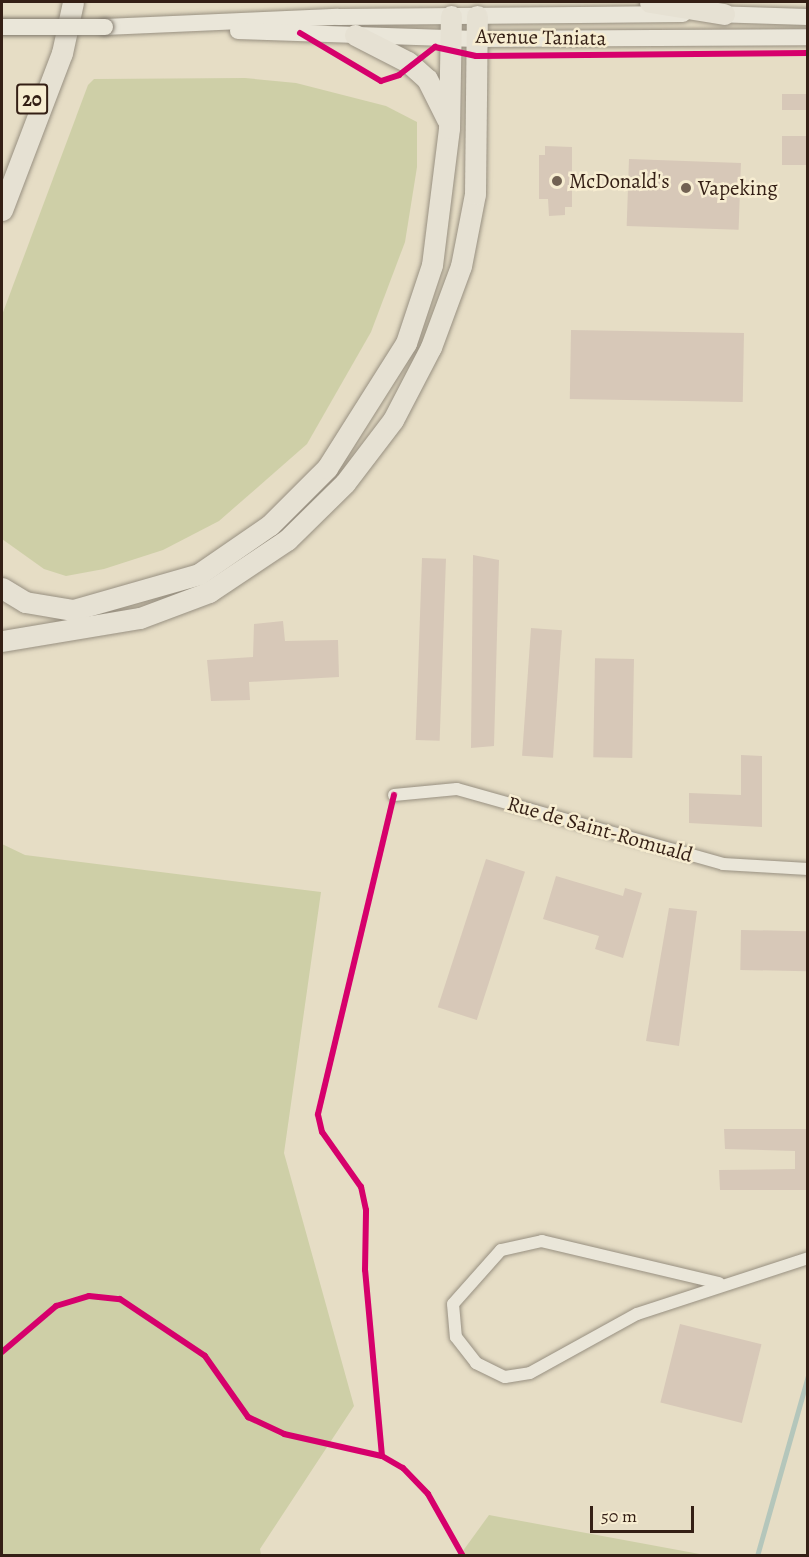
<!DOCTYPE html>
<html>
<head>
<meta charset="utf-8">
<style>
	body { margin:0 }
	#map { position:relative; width:809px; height:1557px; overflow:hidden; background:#e6ddc5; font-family:Alegreya,serif }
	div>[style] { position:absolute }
	.green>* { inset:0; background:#cecfa7 }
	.stream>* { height:4.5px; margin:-2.25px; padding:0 2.25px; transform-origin:2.25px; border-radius:2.25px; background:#b4c6bb }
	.building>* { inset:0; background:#d7c8b8; transform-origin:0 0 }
	.roads { filter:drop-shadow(0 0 2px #989081) drop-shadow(0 0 2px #989081) }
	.street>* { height:12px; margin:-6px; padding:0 6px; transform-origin:6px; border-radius:6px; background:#eae6d9 }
	.secondary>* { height:16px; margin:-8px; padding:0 8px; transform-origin:8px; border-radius:8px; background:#eae6d9 }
	.highway>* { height:21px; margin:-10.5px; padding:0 10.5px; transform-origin:10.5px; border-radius:10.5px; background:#e6e1d3 }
	.bridges { filter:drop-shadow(0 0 2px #7f776a) drop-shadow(0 0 2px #7f776a) }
	.secondary-bridge>* { height:16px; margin:-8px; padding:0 8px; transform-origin:8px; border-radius:8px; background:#eae6d9 }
	.cycleway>* { height:6px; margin:-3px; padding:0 3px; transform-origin:3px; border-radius:3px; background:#d6006c }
	.dots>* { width:16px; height:16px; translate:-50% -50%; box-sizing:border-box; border:3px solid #f7edd1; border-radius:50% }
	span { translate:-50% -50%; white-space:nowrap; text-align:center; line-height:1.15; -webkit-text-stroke:5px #f7edd1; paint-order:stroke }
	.shield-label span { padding:2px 4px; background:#f7edd1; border:2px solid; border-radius:4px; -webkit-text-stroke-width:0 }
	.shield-label { font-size:20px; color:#341f15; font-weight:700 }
	.street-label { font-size:21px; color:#341f15 }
	.poi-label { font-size:21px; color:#341f15 }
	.left { translate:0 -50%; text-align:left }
	.frame { position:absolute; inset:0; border:3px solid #341f15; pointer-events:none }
	.scale { position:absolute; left:590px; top:1506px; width:104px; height:27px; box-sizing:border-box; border:3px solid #341f15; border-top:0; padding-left:8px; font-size:18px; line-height:21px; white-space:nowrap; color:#341f15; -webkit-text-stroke:4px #f7edd1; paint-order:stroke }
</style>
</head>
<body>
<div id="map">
	<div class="green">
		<div style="clip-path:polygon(245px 78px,296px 83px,386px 106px,417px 122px,417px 167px,405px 242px,371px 332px,307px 444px,219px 521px,163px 550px,104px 569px,66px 576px,44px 569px,2px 539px,2px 315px,88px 85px,94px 79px)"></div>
		<div style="clip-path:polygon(2px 844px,25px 855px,321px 892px,284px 1153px,354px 1406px,260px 1549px,261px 1555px,2px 1555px)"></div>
		<div style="clip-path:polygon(489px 1515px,705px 1555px,460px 1555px)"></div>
	</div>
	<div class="stream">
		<div style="left:757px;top:1556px;width:187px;rotate:-74.2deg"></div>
	</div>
	<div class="building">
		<div style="left:782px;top:94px;width:25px;height:16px"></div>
		<div style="left:807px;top:136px;width:29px;height:25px;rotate:90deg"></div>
		<div style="clip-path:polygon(545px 146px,572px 147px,572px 207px,565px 207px,565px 215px,549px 216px,548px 199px,539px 199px,539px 155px,545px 155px)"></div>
		<div style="left:629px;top:159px;width:112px;height:67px;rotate:2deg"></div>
		<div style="left:571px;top:330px;width:173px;height:69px;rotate:1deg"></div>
		<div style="clip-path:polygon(473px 555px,499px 560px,494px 746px,471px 748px)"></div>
		<div style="left:422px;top:558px;width:24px;height:182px;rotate:2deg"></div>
		<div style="clip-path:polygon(283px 621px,285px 641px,338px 640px,339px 677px,249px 682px,250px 700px,211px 701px,207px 660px,253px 657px,254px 624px)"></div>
		<div style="left:531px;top:628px;width:31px;height:128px;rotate:4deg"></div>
		<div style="left:634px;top:659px;width:99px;height:39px;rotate:91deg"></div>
		<div style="clip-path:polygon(741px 755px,762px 756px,762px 827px,689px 823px,689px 793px,741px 795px)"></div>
		<div style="left:486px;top:859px;width:41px;height:156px;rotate:18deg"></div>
		<div style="clip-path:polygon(556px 876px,623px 896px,625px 888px,642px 893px,623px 958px,595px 949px,599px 936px,543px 919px)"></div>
		<div style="clip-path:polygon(669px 908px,697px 911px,679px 1046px,646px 1041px)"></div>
		<div style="left:741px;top:930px;width:66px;height:40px;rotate:1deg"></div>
		<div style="clip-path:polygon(724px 1129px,807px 1129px,807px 1190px,720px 1190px,719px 1170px,795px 1169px,795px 1151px,725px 1149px)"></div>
		<div style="left:680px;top:1324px;width:84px;height:81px;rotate:14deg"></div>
	</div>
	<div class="roads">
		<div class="street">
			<div style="left:394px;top:795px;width:63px;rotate:-5.4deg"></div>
			<div style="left:457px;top:789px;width:276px;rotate:15.7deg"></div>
			<div style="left:723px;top:864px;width:85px;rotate:3.4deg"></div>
			<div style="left:719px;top:1283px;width:182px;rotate:-166.7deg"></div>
			<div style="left:542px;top:1241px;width:42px;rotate:167.6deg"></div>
			<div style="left:501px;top:1250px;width:72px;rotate:131.6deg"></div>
			<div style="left:453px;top:1304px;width:33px;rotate:85deg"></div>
			<div style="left:456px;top:1337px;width:33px;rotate:52deg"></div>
			<div style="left:476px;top:1363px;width:32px;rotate:26deg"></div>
			<div style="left:505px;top:1377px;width:25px;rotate:-9deg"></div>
			<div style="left:530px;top:1373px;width:122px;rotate:-28.9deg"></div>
			<div style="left:637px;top:1314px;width:180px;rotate:-18.1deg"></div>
		</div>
		<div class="secondary">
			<div style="left:712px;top:14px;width:96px;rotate:1.8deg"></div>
			<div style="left:105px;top:27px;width:233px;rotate:-2.5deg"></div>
			<div style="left:338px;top:17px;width:345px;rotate:-0.5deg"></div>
			<div style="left:238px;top:31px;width:238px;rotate:1.9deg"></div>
			<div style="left:476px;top:39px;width:332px;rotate:-0.3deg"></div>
		</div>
		<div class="highway">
			<div style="left:650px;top:2px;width:75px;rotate:9.2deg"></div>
			<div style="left:355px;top:35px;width:59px;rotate:27deg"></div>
			<div style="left:408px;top:62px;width:25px;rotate:42deg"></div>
			<div style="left:427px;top:79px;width:45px;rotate:63.4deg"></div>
			<div style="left:2px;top:210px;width:168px;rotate:-69.1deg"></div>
			<div style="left:62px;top:53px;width:52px;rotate:-77.8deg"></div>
			<div style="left:2px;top:588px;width:27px;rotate:31deg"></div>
			<div style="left:25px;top:602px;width:49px;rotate:9.5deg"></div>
			<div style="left:73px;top:610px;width:131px;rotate:-15.9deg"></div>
			<div style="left:199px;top:574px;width:86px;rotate:-34.6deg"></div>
			<div style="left:270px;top:525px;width:81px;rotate:-45deg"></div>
			<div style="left:327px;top:468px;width:148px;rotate:-57.7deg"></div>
			<div style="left:406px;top:343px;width:82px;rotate:-71.6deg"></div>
			<div style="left:432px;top:265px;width:138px;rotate:-82.9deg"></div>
			<div style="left:449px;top:128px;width:112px;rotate:-89deg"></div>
			<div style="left:2px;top:641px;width:140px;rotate:-9.5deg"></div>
			<div style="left:140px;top:618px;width:74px;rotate:-20.6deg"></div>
			<div style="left:209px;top:592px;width:94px;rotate:-33.7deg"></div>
			<div style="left:287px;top:540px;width:81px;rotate:-44.5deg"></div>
			<div style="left:345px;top:483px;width:79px;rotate:-52.7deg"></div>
			<div style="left:393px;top:420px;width:82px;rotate:-62.5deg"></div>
			<div style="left:431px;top:347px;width:86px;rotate:-69.7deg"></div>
			<div style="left:461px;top:266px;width:73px;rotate:-79deg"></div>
			<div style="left:475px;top:194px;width:178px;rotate:-89.4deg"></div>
		</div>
	</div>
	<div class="bridges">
		<div class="secondary-bridge">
			<div style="left:2px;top:27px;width:103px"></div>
		</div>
	</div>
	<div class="cycleway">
		<div style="left:300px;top:33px;width:94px;rotate:30.7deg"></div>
		<div style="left:381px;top:81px;width:19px;rotate:-18deg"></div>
		<div style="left:399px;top:75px;width:46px;rotate:-37.9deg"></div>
		<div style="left:435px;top:47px;width:42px;rotate:12.4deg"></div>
		<div style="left:476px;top:56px;width:332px;rotate:-0.5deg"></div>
		<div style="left:2px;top:1352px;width:71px;rotate:-40.4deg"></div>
		<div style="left:56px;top:1306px;width:34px;rotate:-17deg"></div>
		<div style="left:89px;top:1296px;width:31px;rotate:6deg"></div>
		<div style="left:120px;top:1299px;width:102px;rotate:33.8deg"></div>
		<div style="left:205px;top:1356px;width:75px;rotate:54.8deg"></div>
		<div style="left:248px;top:1417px;width:40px;rotate:25deg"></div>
		<div style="left:284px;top:1434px;width:100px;rotate:12.7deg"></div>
		<div style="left:382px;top:1456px;width:24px;rotate:30deg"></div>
		<div style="left:403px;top:1468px;width:36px;rotate:46deg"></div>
		<div style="left:428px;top:1494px;width:71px;rotate:60.6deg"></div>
		<div style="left:382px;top:1456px;width:187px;rotate:-95.2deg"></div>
		<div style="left:365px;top:1270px;width:60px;rotate:-89deg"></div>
		<div style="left:366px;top:1210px;width:24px;rotate:-102deg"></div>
		<div style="left:361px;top:1187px;width:67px;rotate:-125.3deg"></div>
		<div style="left:322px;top:1132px;width:18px;rotate:-103deg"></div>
		<div style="left:318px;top:1114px;width:328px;rotate:-76.6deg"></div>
	</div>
	<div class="dots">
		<div style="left:557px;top:181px;background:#726253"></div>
		<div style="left:686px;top:188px;background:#726253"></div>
	</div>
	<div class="shield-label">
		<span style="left:32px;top:99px">20</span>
	</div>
	<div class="street-label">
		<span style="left:541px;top:37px;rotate:1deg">Avenue Taniata</span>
		<span style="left:600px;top:829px;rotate:16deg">Rue de Saint-Romuald</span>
	</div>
	<div class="poi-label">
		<span class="left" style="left:569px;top:181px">McDonald's</span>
		<span class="left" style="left:698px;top:188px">Vapeking</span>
	</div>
	<div class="frame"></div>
	<div class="scale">50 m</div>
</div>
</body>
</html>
